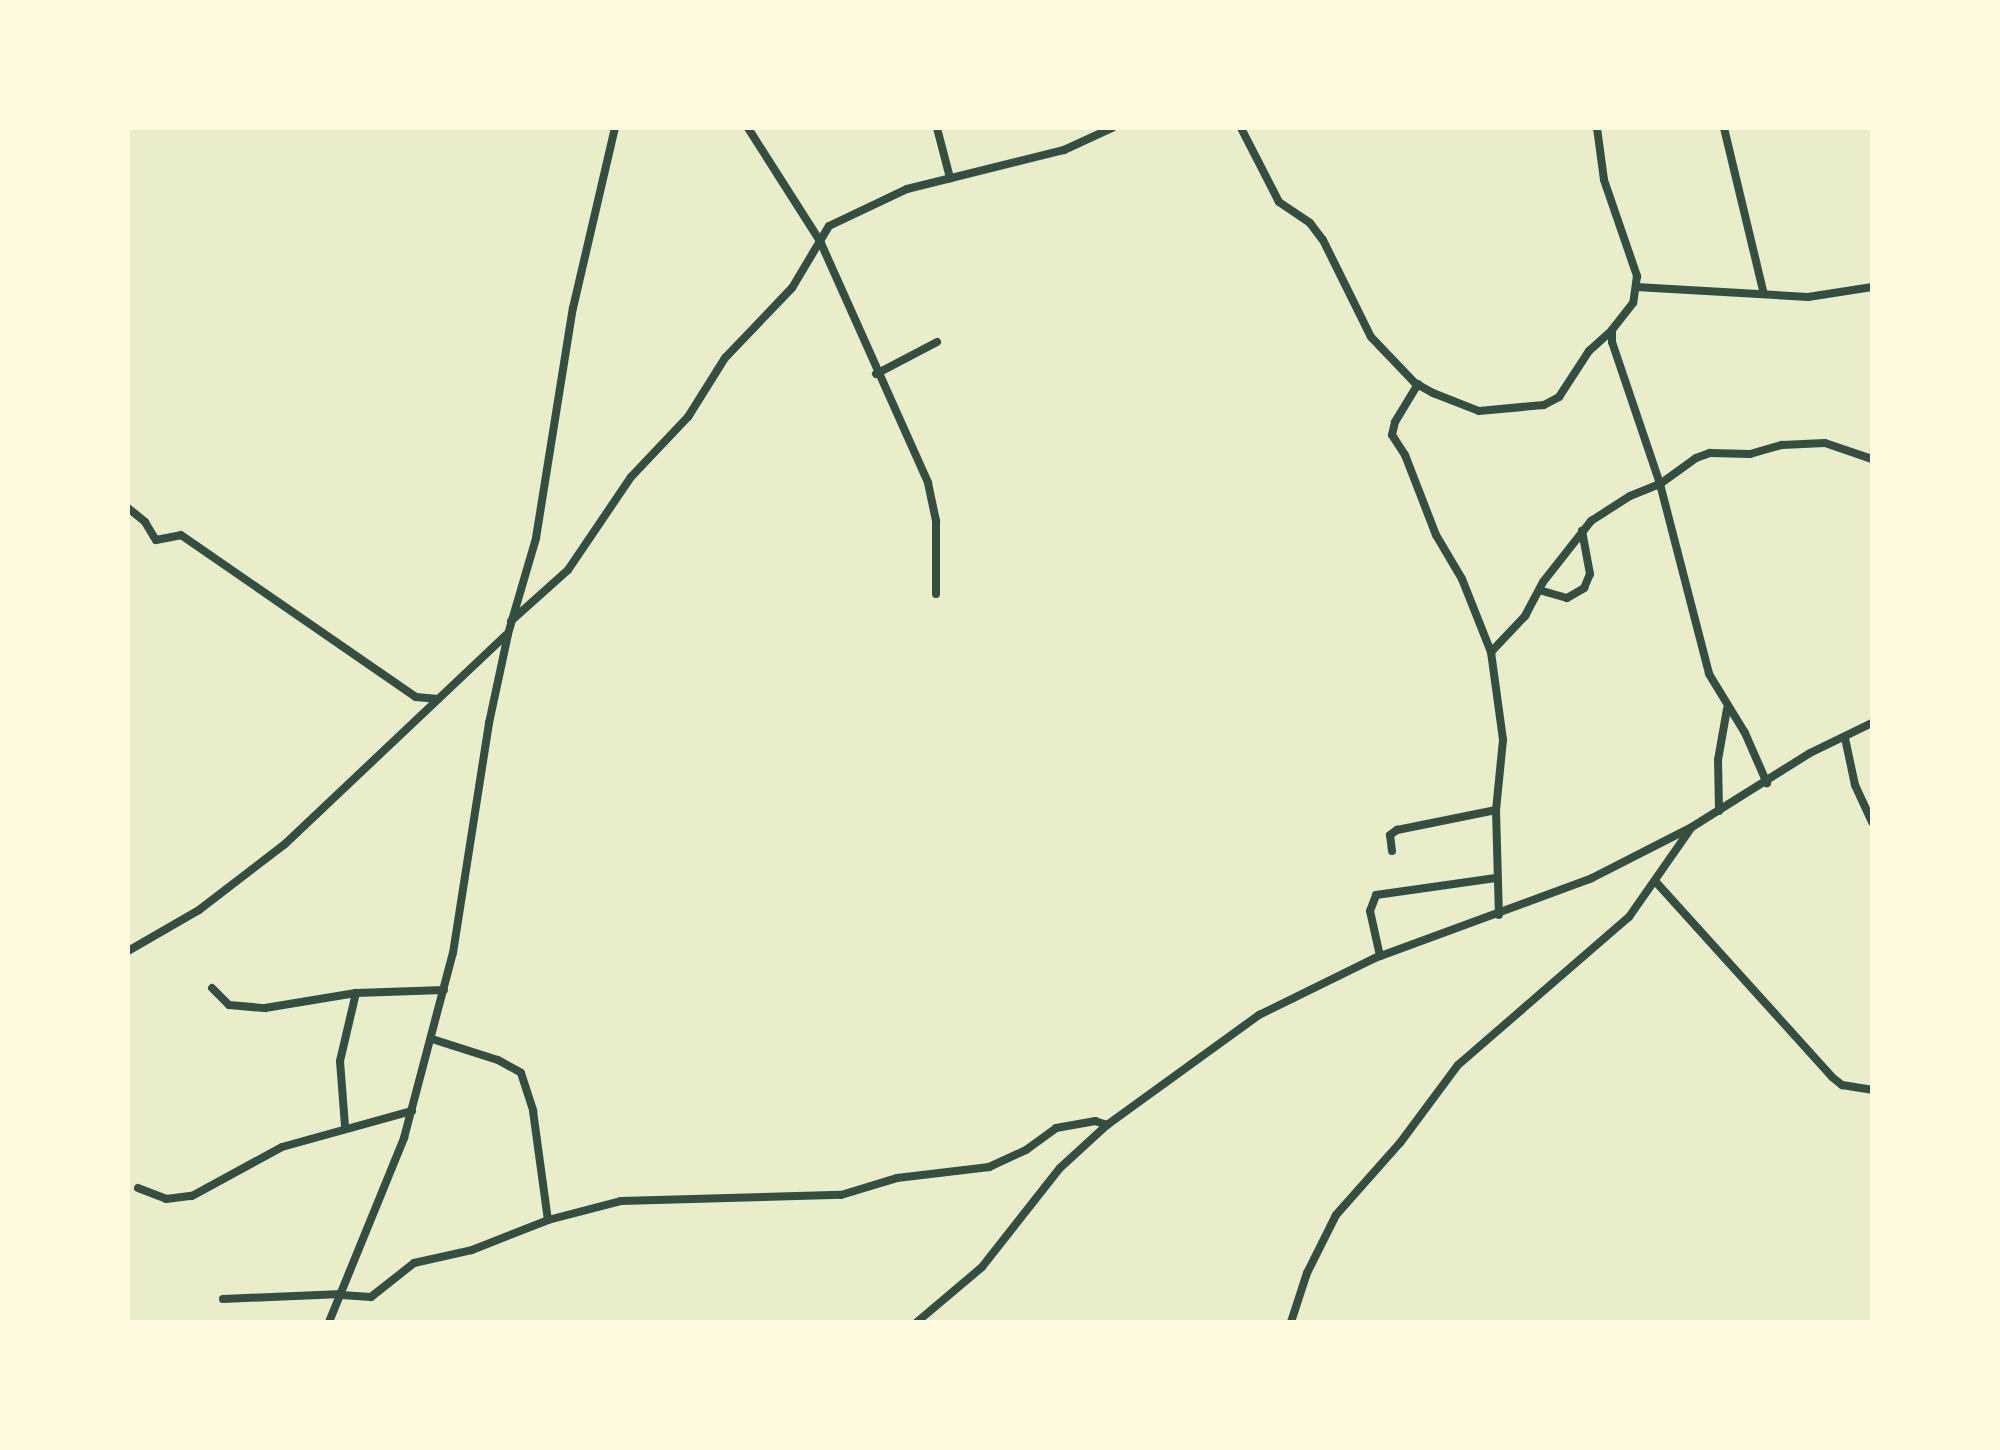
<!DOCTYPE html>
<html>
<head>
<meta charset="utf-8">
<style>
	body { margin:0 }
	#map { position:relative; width:2000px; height:1450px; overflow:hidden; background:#e9edc9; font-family:"PT Sans",sans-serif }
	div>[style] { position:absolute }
	.minor>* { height:8px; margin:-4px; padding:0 4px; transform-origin:4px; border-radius:4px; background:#344e41 }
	span { translate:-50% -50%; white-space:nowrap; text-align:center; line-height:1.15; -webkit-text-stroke:10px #fefae0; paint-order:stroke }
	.frame { position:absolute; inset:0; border:130px solid #fefae0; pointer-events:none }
</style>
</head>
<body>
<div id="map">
	<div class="minor">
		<div style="left:748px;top:128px;width:134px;rotate:57.5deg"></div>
		<div style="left:820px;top:241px;width:265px;rotate:65.9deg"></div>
		<div style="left:928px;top:483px;width:39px;rotate:78deg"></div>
		<div style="left:936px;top:521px;width:73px;rotate:90deg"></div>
		<div style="left:937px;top:128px;width:52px;rotate:75.4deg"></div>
		<div style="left:1241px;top:128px;width:83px;rotate:62.8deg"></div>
		<div style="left:1279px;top:202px;width:37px;rotate:34deg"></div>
		<div style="left:1310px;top:223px;width:21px;rotate:53deg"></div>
		<div style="left:1323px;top:240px;width:108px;rotate:63.7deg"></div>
		<div style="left:1371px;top:337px;width:64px;rotate:46.3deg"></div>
		<div style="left:1415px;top:383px;width:21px;rotate:29deg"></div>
		<div style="left:1433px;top:393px;width:49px;rotate:21.4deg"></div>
		<div style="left:1479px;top:411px;width:65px;rotate:-5.3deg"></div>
		<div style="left:1544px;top:405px;width:17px;rotate:-28deg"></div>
		<div style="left:1559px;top:397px;width:55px;rotate:-56.9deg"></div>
		<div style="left:1589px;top:351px;width:31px;rotate:-42deg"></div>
		<div style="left:1597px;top:128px;width:52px;rotate:82.3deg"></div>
		<div style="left:1604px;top:180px;width:102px;rotate:71deg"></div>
		<div style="left:1637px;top:276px;width:27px;rotate:98deg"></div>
		<div style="left:1633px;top:303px;width:34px;rotate:128deg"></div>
		<div style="left:1612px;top:330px;width:12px;rotate:90deg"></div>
		<div style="left:1612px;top:342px;width:150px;rotate:71.3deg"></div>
		<div style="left:1660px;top:484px;width:196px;rotate:75.5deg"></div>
		<div style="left:1709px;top:674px;width:69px;rotate:58.6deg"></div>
		<div style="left:1745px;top:733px;width:55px;rotate:66.3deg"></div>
		<div style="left:1724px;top:128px;width:168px;rotate:76.5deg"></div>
		<div style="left:1636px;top:287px;width:172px;rotate:3.3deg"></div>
		<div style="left:1808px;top:297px;width:65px;rotate:-8.9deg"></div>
		<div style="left:876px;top:374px;width:69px;rotate:-27.7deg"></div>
		<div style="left:1418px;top:384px;width:44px;rotate:121.2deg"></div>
		<div style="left:1395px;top:422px;width:13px;rotate:103deg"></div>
		<div style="left:1392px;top:435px;width:24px;rotate:57deg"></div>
		<div style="left:1405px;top:455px;width:86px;rotate:68.8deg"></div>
		<div style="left:1436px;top:535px;width:51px;rotate:59.4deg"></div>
		<div style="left:1462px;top:579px;width:79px;rotate:68.3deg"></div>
		<div style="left:1491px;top:652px;width:89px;rotate:82.2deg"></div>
		<div style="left:1503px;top:740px;width:70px;rotate:95.7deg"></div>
		<div style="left:1496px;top:810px;width:105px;rotate:88.4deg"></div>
		<div style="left:128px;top:508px;width:22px;rotate:39deg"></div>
		<div style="left:145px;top:522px;width:21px;rotate:59deg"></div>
		<div style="left:156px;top:540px;width:25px;rotate:-11deg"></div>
		<div style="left:181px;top:535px;width:285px;rotate:34.6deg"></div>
		<div style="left:416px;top:697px;width:22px;rotate:5deg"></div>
		<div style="left:1539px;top:590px;width:29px;rotate:16deg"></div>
		<div style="left:1567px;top:598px;width:20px;rotate:-30deg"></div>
		<div style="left:1584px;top:588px;width:15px;rotate:-67deg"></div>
		<div style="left:1590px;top:574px;width:44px;rotate:-100.5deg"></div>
		<div style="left:511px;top:621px;width:76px;rotate:-41.8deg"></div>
		<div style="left:568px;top:570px;width:112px;rotate:-55.9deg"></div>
		<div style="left:631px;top:477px;width:83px;rotate:-46.5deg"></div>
		<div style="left:688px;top:417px;width:70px;rotate:-57.9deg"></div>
		<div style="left:725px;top:358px;width:97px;rotate:-46.3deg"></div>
		<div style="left:792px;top:288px;width:72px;rotate:-59.2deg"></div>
		<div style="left:829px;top:226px;width:86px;rotate:-25.4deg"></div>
		<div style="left:907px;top:189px;width:162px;rotate:-14deg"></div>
		<div style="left:1064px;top:150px;width:53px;rotate:-24.6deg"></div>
		<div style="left:1491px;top:652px;width:50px;rotate:-46.6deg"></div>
		<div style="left:1525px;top:616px;width:38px;rotate:-62deg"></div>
		<div style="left:1543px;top:582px;width:78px;rotate:-51.8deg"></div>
		<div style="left:1591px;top:521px;width:46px;rotate:-32.7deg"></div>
		<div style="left:1630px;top:496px;width:32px;rotate:-22deg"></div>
		<div style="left:1660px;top:484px;width:44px;rotate:-35.8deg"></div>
		<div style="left:1696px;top:458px;width:15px;rotate:-20deg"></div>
		<div style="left:1710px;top:453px;width:40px;rotate:1.4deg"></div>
		<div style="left:1750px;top:454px;width:33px;rotate:-16deg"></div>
		<div style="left:1782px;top:445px;width:43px;rotate:-2.7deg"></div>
		<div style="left:1825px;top:443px;width:50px;rotate:18.8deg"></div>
		<div style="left:1845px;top:738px;width:48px;rotate:78deg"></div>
		<div style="left:1855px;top:785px;width:41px;rotate:65.3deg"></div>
		<div style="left:1719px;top:811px;width:51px;rotate:-91.1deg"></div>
		<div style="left:1718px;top:760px;width:52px;rotate:-80deg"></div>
		<div style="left:1392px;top:851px;width:16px;rotate:-97deg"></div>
		<div style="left:1390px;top:835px;width:9px;rotate:-36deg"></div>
		<div style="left:1397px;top:830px;width:101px;rotate:-11.4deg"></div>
		<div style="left:1655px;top:881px;width:264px;rotate:47.9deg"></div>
		<div style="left:1832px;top:1077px;width:13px;rotate:39deg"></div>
		<div style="left:1842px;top:1085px;width:30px;rotate:9deg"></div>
		<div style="left:128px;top:951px;width:82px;rotate:-30deg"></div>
		<div style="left:199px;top:910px;width:108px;rotate:-37.5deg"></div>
		<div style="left:285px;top:844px;width:304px;rotate:-43.4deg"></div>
		<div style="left:1380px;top:956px;width:46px;rotate:-102.5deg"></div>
		<div style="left:1370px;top:911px;width:17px;rotate:-69deg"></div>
		<div style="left:1376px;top:895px;width:121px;rotate:-8.1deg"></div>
		<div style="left:212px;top:988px;width:24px;rotate:45deg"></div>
		<div style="left:229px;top:1005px;width:36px;rotate:5deg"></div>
		<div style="left:265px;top:1008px;width:92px;rotate:-9.4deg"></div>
		<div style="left:356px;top:993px;width:88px;rotate:-2deg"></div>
		<div style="left:432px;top:1039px;width:69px;rotate:17.7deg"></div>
		<div style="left:498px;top:1060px;width:26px;rotate:29deg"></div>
		<div style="left:521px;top:1073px;width:40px;rotate:72deg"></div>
		<div style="left:533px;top:1111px;width:110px;rotate:82.2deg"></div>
		<div style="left:345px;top:1126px;width:65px;rotate:-94.4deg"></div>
		<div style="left:340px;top:1061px;width:70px;rotate:-76.8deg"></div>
		<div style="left:138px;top:1188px;width:30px;rotate:21deg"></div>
		<div style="left:166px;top:1199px;width:26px;rotate:-7deg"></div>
		<div style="left:192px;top:1196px;width:102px;rotate:-28.6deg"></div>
		<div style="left:282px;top:1147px;width:135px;rotate:-15.5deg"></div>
		<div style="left:341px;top:1295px;width:30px;rotate:4deg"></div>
		<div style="left:371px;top:1297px;width:55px;rotate:-38.3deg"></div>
		<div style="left:414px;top:1263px;width:59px;rotate:-12.6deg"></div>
		<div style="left:472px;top:1250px;width:82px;rotate:-21.5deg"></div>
		<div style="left:548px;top:1220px;width:75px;rotate:-14.6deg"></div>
		<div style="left:621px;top:1201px;width:220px;rotate:-1.6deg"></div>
		<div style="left:841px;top:1195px;width:59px;rotate:-16.9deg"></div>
		<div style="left:897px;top:1178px;width:93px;rotate:-6.8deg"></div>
		<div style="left:989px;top:1167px;width:41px;rotate:-24.7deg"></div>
		<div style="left:1026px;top:1150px;width:37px;rotate:-36deg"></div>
		<div style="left:1056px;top:1128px;width:40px;rotate:-10deg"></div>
		<div style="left:1095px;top:1121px;width:13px;rotate:18deg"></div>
		<div style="left:223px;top:1299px;width:119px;rotate:-2.4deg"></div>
		<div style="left:329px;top:1322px;width:199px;rotate:-67.8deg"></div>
		<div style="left:404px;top:1138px;width:191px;rotate:-75.2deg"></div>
		<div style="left:453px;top:953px;width:233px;rotate:-81.1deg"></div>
		<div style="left:489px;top:723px;width:91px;rotate:-77.9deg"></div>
		<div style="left:508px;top:634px;width:100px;rotate:-73.7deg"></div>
		<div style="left:536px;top:538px;width:233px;rotate:-80.9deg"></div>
		<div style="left:573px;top:308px;width:185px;rotate:-76.9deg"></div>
		<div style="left:917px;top:1322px;width:85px;rotate:-40.2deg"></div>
		<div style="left:982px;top:1267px;width:126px;rotate:-51.8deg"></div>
		<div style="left:1060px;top:1168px;width:64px;rotate:-42.5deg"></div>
		<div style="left:1107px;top:1125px;width:188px;rotate:-35.9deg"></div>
		<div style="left:1259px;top:1015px;width:129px;rotate:-26.2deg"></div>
		<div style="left:1375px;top:958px;width:231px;rotate:-20.2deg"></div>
		<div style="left:1592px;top:878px;width:112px;rotate:-27deg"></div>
		<div style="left:1692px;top:827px;width:139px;rotate:-32.1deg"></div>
		<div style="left:1810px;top:753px;width:69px;rotate:-25.8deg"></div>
		<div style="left:1291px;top:1322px;width:52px;rotate:-71.9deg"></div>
		<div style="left:1307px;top:1273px;width:65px;rotate:-63.4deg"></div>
		<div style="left:1336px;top:1215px;width:96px;rotate:-48.4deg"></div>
		<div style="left:1400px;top:1143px;width:97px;rotate:-53.4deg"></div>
		<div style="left:1458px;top:1065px;width:226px;rotate:-40.9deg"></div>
		<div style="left:1629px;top:917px;width:108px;rotate:-55.1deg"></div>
	</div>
	<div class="frame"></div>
</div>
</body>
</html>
